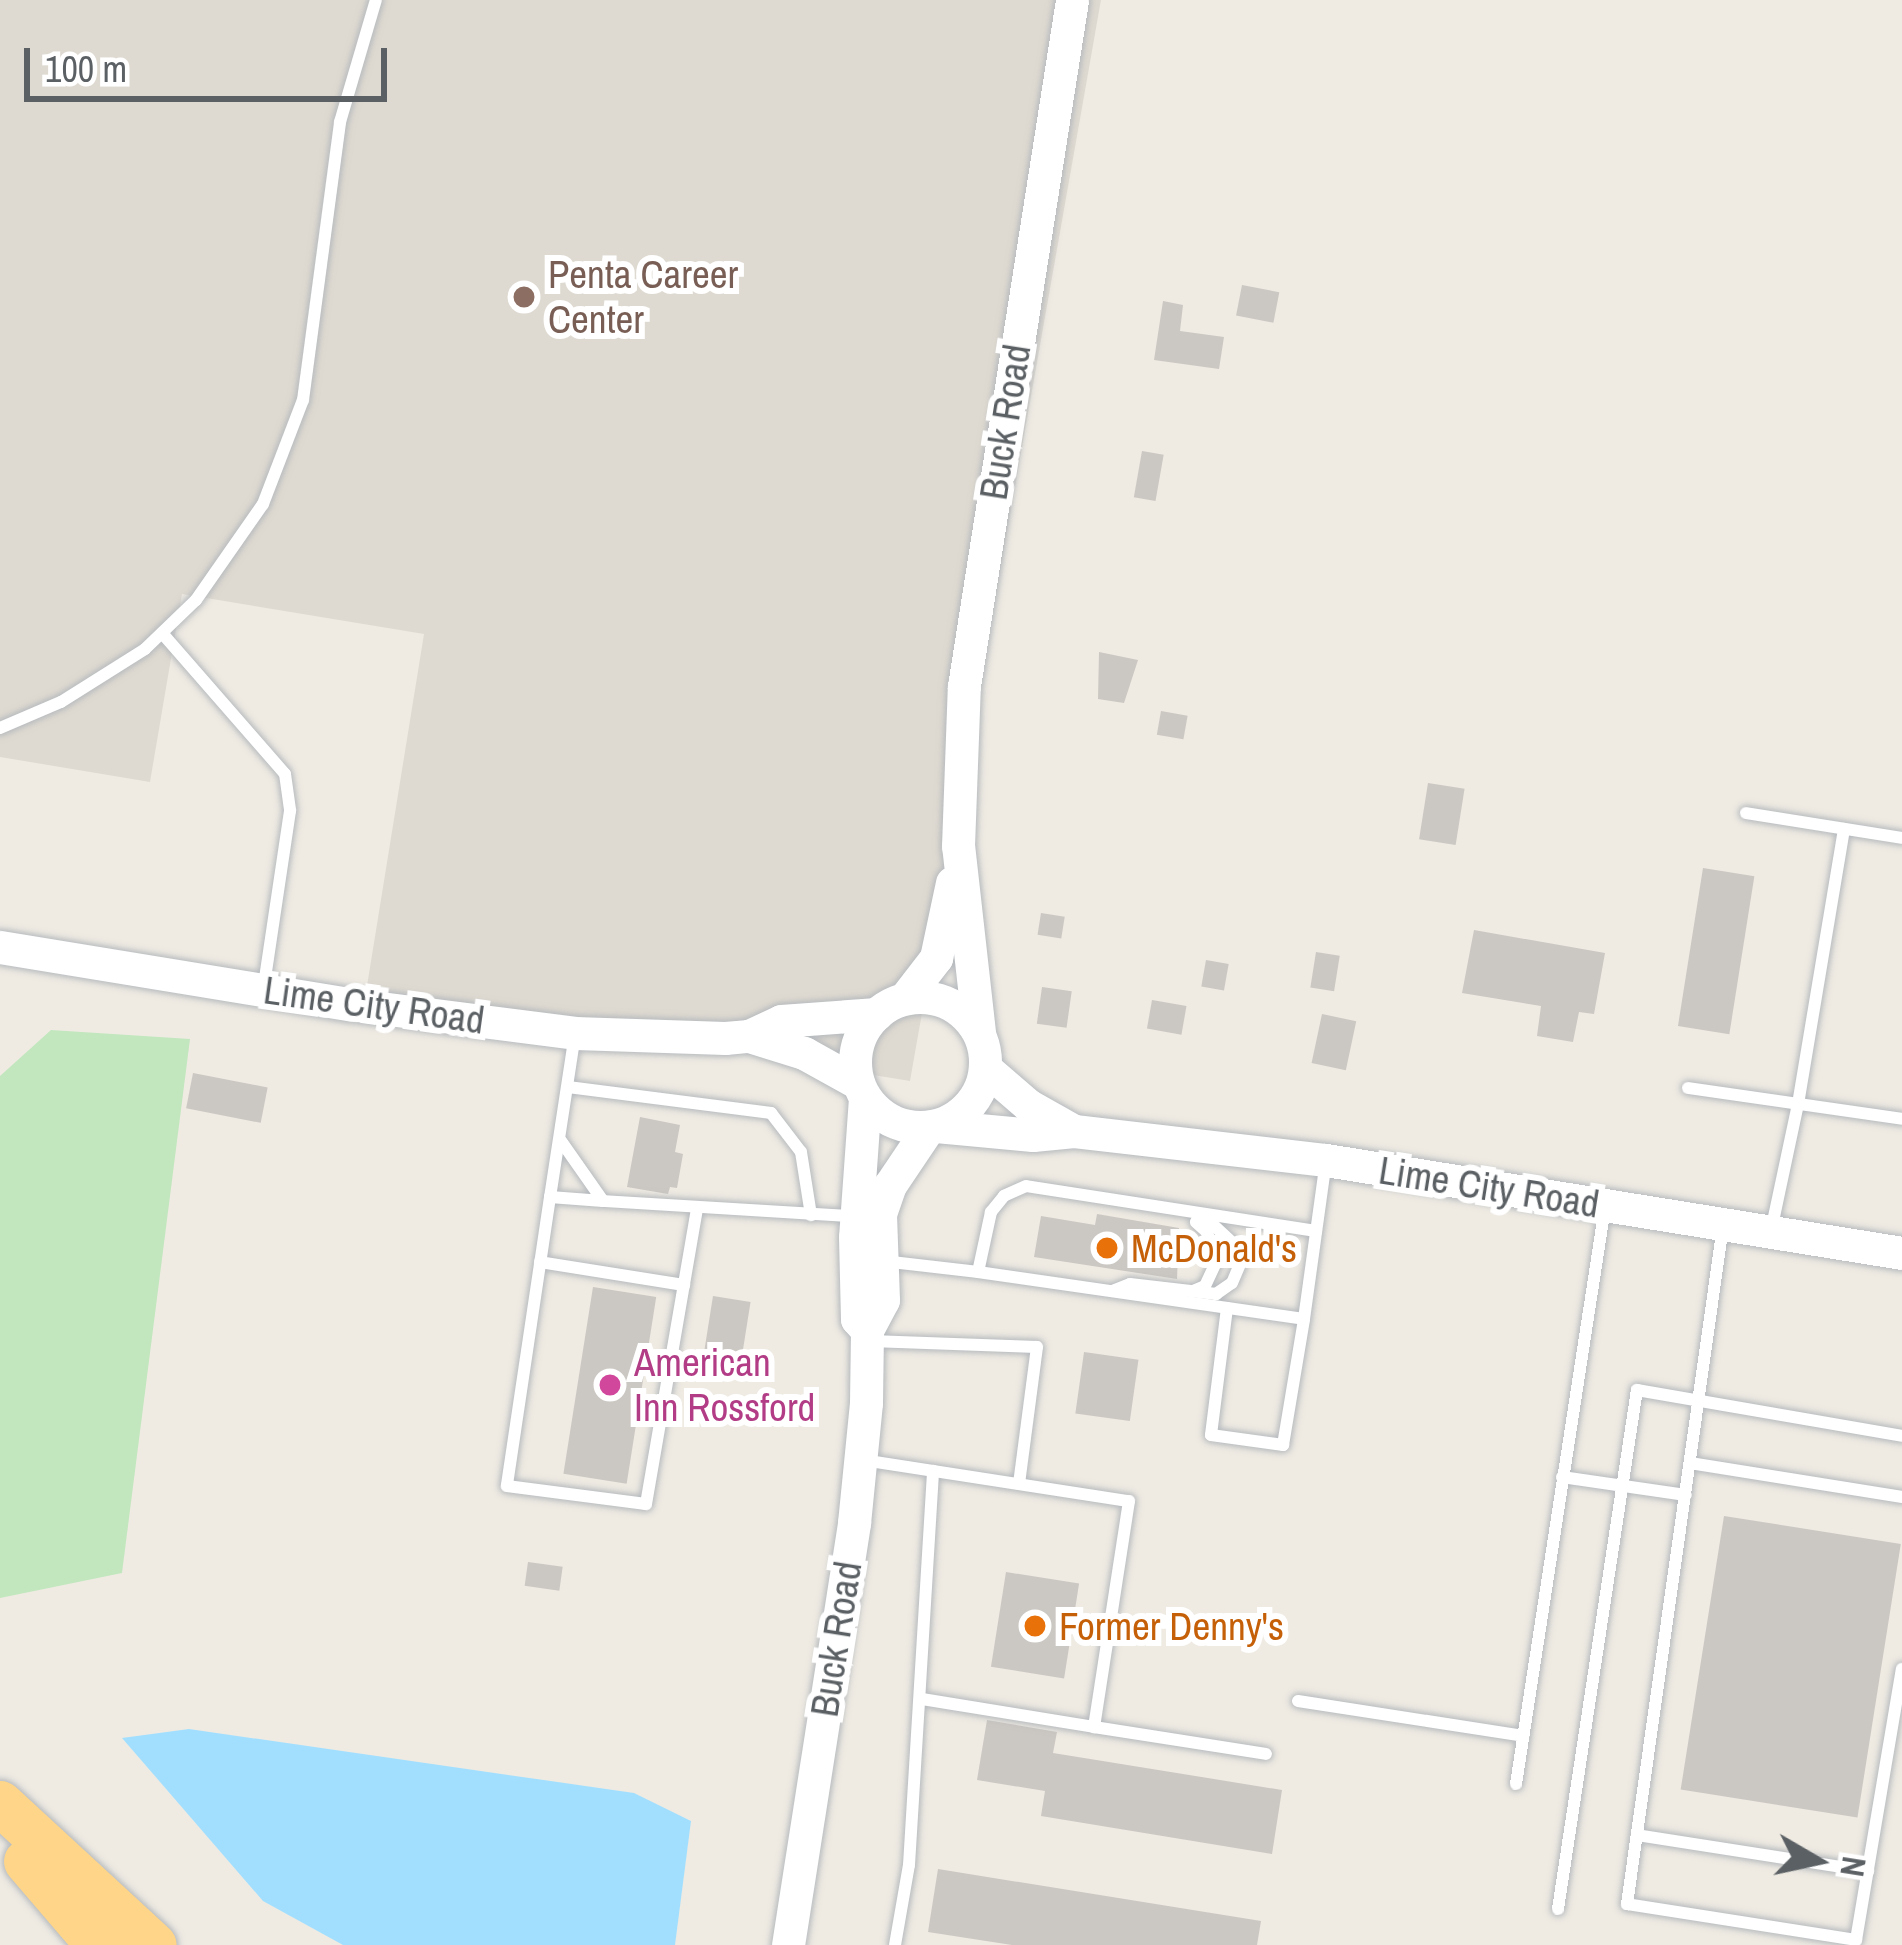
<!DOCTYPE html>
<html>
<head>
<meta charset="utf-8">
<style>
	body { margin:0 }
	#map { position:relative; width:1902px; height:1945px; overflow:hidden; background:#efebe3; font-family:"Archivo Narrow",sans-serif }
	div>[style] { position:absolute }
	.education>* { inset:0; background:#dfdad1 }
	.green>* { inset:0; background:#c2e7be }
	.water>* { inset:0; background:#a2dfff }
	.building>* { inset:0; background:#cbc7c2; transform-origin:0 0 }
	.roads { filter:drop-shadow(0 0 3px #b6babe) drop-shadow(0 0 3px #b6babe) }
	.lane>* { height:12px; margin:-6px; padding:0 6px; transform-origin:6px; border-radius:6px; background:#fff }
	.secondary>* { height:33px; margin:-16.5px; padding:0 16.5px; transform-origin:16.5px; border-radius:16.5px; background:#fff }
	.secondary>.ring { margin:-16.5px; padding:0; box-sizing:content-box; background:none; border:33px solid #fff; border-radius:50% }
	.highway>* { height:45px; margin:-22.5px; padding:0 22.5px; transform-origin:22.5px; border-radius:22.5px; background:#ffd689 }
	.dots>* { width:33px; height:33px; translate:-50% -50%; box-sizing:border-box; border:6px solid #fff; border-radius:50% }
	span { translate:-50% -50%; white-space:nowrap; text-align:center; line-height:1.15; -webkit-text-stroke:12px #fff; paint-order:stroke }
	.education-label { font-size:39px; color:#785e54 }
	.left { translate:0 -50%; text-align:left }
	.street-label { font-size:39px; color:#5b6064 }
	.food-label { font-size:39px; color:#c56008 }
	.hotel-label { font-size:39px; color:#b23c85 }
	.north { position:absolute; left:1758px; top:1801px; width:120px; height:120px; -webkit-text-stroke:9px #fff; paint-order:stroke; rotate:99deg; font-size:33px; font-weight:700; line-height:48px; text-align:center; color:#5b6064 }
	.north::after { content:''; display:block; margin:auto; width:42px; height:54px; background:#5b6064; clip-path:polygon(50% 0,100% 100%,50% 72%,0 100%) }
	.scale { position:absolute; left:24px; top:48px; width:363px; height:54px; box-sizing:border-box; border:6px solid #5b6064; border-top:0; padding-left:15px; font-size:36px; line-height:42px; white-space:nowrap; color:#5b6064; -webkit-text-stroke:9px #fff; paint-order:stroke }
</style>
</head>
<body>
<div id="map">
	<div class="education">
		<div style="clip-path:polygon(0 0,1101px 0,910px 1081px,366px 992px,424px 634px,182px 594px,150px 782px,0 757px)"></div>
	</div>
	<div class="green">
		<div style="clip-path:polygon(51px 1030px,190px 1039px,122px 1573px,0 1598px,0 1076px)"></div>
	</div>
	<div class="water">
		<div style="clip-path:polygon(189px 1729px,634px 1793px,691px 1821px,675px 1945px,343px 1945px,263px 1901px,122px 1738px)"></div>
	</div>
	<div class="building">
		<div style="left:1242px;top:285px;width:38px;height:31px;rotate:11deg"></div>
		<div style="clip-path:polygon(1163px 301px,1183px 305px,1180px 331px,1224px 337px,1219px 369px,1154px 360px)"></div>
		<div style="left:1142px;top:451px;width:22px;height:47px;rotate:10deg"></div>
		<div style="clip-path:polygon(1099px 652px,1138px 660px,1124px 703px,1098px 699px)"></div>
		<div style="left:1161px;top:711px;width:27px;height:24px;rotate:10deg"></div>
		<div style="left:1428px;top:783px;width:37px;height:57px;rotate:9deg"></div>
		<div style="left:1703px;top:868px;width:52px;height:160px;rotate:9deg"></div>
		<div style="left:1041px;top:913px;width:24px;height:22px;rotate:9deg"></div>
		<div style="clip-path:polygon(1474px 930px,1605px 953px,1594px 1014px,1579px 1012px,1573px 1042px,1537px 1036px,1541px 1006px,1462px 993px)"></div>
		<div style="left:1316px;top:952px;width:24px;height:36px;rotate:9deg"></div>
		<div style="left:1206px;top:960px;width:23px;height:27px;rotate:10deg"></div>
		<div style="left:1042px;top:987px;width:30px;height:37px;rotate:8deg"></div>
		<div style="left:1152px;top:1000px;width:35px;height:29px;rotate:10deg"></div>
		<div style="left:1322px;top:1014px;width:35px;height:50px;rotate:12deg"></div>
		<div style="left:193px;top:1073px;width:76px;height:36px;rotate:11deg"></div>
		<div style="clip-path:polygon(640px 1117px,680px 1125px,675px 1152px,683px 1154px,677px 1188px,670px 1187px,668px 1194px,627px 1187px)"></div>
		<div style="clip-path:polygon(1097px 1214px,1179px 1228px,1177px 1279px,1034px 1257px,1041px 1216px,1095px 1225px)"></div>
		<div style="left:593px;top:1287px;width:64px;height:189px;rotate:9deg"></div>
		<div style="left:713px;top:1296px;width:38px;height:77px;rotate:9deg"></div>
		<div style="left:1084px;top:1352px;width:55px;height:62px;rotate:8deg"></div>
		<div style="left:1724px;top:1516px;width:179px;height:277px;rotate:9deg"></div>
		<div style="left:528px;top:1562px;width:35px;height:24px;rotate:8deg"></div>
		<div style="left:1006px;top:1572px;width:74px;height:96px;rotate:9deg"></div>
		<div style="clip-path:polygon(987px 1720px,1057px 1732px,1053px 1753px,1282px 1790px,1272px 1854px,1041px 1816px,1045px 1791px,977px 1780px)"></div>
		<div style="clip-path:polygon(938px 1869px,1261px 1921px,1257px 1945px,1012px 1945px,928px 1932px)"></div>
	</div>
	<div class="roads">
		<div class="lane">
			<div style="left:162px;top:633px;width:187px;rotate:48.9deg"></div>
			<div style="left:285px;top:774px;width:37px;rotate:82deg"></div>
			<div style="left:290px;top:811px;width:176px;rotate:98.5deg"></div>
			<div style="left:0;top:728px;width:66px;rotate:-23.1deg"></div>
			<div style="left:61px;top:702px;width:99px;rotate:-32.2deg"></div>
			<div style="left:145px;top:649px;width:71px;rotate:-43.9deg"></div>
			<div style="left:196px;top:600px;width:117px;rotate:-55.1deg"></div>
			<div style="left:263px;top:504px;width:111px;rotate:-69deg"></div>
			<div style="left:303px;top:400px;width:280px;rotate:-82.4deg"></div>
			<div style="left:340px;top:122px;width:127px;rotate:-73.6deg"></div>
			<div style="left:1746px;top:813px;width:158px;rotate:9.1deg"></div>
			<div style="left:575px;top:1034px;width:165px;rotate:98.7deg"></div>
			<div style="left:550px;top:1197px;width:53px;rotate:4.3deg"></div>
			<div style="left:568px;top:1087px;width:205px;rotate:7.3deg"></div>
			<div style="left:771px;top:1113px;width:49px;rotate:52.4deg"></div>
			<div style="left:801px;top:1152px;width:64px;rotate:81deg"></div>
			<div style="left:1688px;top:1088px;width:216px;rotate:8.2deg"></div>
			<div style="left:561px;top:1141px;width:73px;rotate:55deg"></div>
			<div style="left:603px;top:1201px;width:248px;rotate:3.5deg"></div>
			<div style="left:550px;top:1197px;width:292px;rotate:98.5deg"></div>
			<div style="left:507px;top:1486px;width:140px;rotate:7.4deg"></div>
			<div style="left:646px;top:1504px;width:298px;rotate:-80.2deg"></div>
			<div style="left:1723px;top:1226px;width:685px;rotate:98.06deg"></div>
			<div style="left:1627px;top:1904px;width:232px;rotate:8.9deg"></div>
			<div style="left:1856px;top:1940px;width:275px;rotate:-80.4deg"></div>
			<div style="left:1316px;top:1231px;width:293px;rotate:-171.2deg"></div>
			<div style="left:1026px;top:1186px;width:24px;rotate:156deg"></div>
			<div style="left:1004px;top:1196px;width:21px;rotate:129deg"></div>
			<div style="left:991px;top:1212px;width:61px;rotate:102.2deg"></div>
			<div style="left:978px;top:1272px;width:329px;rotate:8.2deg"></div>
			<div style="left:1304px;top:1319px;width:160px;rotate:-82.1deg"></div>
			<div style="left:1771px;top:1231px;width:130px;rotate:-78deg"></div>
			<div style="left:1798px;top:1104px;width:279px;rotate:-80.5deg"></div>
			<div style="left:883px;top:1261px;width:96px;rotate:6.6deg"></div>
			<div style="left:540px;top:1262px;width:146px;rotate:9.1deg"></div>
			<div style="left:1112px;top:1291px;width:19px;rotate:-21deg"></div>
			<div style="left:1130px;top:1284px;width:87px;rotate:6.6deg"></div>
			<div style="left:1216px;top:1294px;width:19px;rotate:-35deg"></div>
			<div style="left:1232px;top:1283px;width:21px;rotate:-67deg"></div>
			<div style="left:1240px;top:1264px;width:16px;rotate:-97deg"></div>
			<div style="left:1238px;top:1248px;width:38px;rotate:-137deg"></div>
			<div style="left:1210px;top:1222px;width:13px;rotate:-171deg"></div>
			<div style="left:1193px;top:1291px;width:13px;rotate:-23deg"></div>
			<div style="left:1205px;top:1286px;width:29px;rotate:-65deg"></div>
			<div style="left:1217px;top:1260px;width:30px;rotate:-110deg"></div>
			<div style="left:1207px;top:1232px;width:15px;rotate:-138deg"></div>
			<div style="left:1227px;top:1308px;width:128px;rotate:97.2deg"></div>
			<div style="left:1211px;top:1435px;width:73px;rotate:7.9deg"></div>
			<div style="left:1283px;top:1445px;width:128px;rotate:-80.5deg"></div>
			<div style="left:871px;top:1341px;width:166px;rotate:2.1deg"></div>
			<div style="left:1037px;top:1347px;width:138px;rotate:97.5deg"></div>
			<div style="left:863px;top:1460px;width:269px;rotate:8.8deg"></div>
			<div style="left:1129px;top:1501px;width:229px;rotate:98.8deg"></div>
			<div style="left:1094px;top:1727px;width:174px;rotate:8.9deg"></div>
			<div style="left:1690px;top:1463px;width:215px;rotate:9.1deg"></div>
			<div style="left:1562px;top:1477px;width:125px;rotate:8.3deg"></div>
			<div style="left:922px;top:1699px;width:174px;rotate:9.2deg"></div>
			<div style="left:1298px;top:1701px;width:228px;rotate:8.8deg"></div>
			<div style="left:1516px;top:1784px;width:584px;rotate:-81.23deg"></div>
			<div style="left:1637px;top:1835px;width:234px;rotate:8.9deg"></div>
			<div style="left:1558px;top:1909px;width:525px;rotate:-81.35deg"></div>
			<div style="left:1637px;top:1390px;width:269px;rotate:9.8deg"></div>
			<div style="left:895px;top:1945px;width:81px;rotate:-80.1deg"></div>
			<div style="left:909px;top:1865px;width:395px;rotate:-86.5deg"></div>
		</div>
		<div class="secondary">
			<div style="left:0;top:947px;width:354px;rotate:9.3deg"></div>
			<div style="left:349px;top:1004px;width:228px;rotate:7.3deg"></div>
			<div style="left:575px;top:1033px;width:150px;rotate:1.9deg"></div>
			<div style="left:725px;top:1038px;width:24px;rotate:-5deg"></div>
			<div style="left:749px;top:1036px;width:35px;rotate:-25deg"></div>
			<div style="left:781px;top:1021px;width:96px;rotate:-4.2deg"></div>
			<div class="ring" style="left:855px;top:997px;width:97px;height:97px"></div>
			<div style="left:905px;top:998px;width:51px;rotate:-52.2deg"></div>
			<div style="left:936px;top:958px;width:77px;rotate:-78deg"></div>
			<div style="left:979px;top:1032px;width:187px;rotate:-96.4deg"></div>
			<div style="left:958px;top:846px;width:160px;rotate:-87.9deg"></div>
			<div style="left:964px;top:686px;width:694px;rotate:-81.05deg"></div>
			<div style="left:749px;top:1036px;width:58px;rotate:17.2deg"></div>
			<div style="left:804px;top:1053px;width:62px;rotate:29.1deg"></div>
			<div style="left:985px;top:1068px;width:57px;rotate:40.7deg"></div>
			<div style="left:1028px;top:1105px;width:53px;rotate:29.5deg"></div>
			<div style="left:865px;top:1098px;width:139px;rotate:94.1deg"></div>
			<div style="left:855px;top:1237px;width:82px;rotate:88.6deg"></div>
			<div style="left:857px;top:1319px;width:15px;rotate:48deg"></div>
			<div style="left:936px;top:1126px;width:97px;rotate:5.3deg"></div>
			<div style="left:1033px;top:1135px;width:41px;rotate:-5.6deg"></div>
			<div style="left:1074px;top:1131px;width:254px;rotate:6.6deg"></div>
			<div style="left:1326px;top:1160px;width:583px;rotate:9.17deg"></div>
			<div style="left:788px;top:1945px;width:427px;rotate:-81.1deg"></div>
			<div style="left:854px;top:1523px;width:121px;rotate:-84.3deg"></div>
			<div style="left:866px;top:1403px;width:73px;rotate:-89.2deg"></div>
			<div style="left:867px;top:1330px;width:34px;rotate:-62deg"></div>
			<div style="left:883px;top:1300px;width:86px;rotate:-92deg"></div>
			<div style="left:880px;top:1214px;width:31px;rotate:-71deg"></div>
			<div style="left:890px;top:1185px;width:70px;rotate:-56.1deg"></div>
		</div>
		<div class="highway">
			<div style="left:0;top:1803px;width:209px;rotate:42.7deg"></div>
			<div style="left:26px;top:1861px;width:111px;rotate:49.4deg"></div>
		</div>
	</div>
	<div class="dots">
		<div style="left:524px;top:297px;background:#8d6e63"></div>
		<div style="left:1107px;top:1248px;background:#e8710a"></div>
		<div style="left:610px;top:1385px;background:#d1479c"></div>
		<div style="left:1035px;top:1626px;background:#e8710a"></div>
	</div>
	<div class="education-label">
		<span class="left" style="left:548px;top:297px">Penta Career<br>Center</span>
	</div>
	<div class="street-label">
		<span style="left:1005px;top:422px;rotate:-81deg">Buck Road</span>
		<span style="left:374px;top:1005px;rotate:8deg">Lime City Road</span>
		<span style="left:1489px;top:1187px;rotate:9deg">Lime City Road</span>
		<span style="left:836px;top:1639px;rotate:-81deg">Buck Road</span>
	</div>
	<div class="food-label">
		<span class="left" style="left:1131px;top:1248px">McDonald's</span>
		<span class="left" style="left:1059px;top:1626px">Former Denny's</span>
	</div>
	<div class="hotel-label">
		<span class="left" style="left:634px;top:1385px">American<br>Inn Rossford</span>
	</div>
	<div class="north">N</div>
	<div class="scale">100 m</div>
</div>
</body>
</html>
